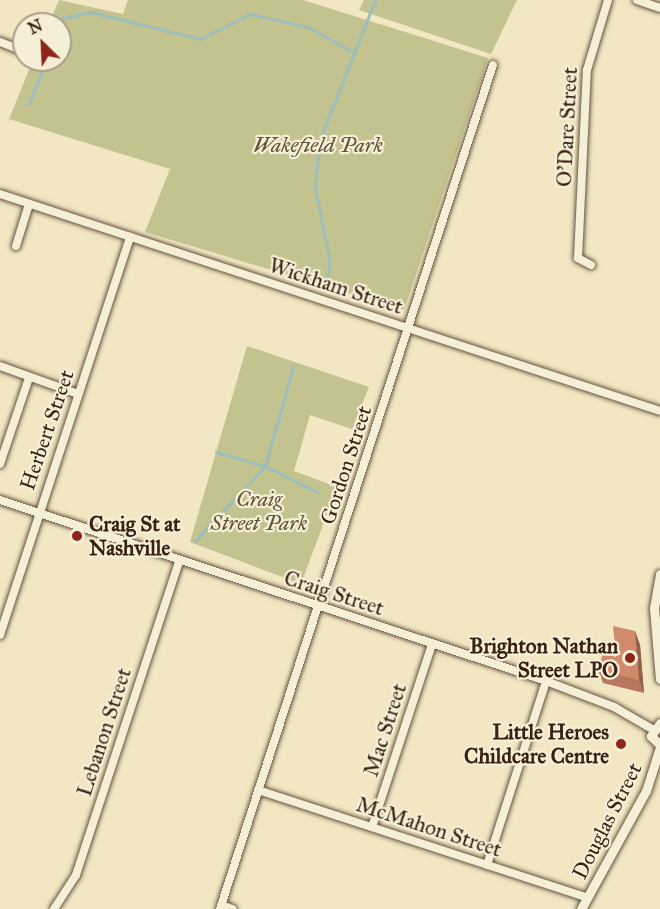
<!DOCTYPE html>
<html>
<head>
<meta charset="utf-8">
<style>
	body { margin:0 }
	#map { position:relative; width:660px; height:909px; overflow:hidden; background:#f1e7c2; font-family:"IM FELL Great Primer",serif }
	div>[style] { position:absolute }
	.green>* { inset:0; background:#c2c38e }
	.stream>* { height:3px; margin:-1.5px; padding:0 1.5px; transform-origin:1.5px; border-radius:1.5px; background:#9dbebb }
	.roads { filter:drop-shadow(0 0 2px #66523f) drop-shadow(0 0 2px #66523f) }
	.minor>* { height:8px; margin:-4px; padding:0 4px; transform-origin:4px; border-radius:4px; background:#f6efd7 }
	.tertiary>* { height:9px; margin:-4.5px; padding:0 4.5px; transform-origin:4.5px; border-radius:4.5px; background:#f6efd7 }
	.wall>* { inset:0; background:#b5775d }
	.shaded-wall>* { inset:0; background:#93614c }
	.building>* { inset:0; background:#d28a6c }
	.dots>* { width:16px; height:16px; translate:-50% -50%; box-sizing:border-box; border:3px solid #f6efd7; border-radius:50% }
	span { translate:-50% -50%; white-space:nowrap; text-align:center; line-height:1.15; -webkit-text-stroke:4.5px #f6efd7; paint-order:stroke }
	.street-label { font-size:21px; color:#382113 }
	.park-label { font-size:21px; color:#615238; font-style:italic }
	.poi-label { font-size:21px; color:#382113; font-weight:700 }
	.left { translate:0 -50%; text-align:left }
	.right { translate:-100% -50%; text-align:right }
	.north { position:absolute; left:12px; top:12px; width:60px; height:60px; box-sizing:border-box; background:#f6efd7; border:2px solid #aa9d89; border-radius:50%; rotate:336deg; font-size:16px; font-weight:700; line-height:24px; text-align:center; color:#382113 }
	.north::after { content:''; display:block; margin:auto; width:21px; height:27px; background:#8f2418; clip-path:polygon(50% 0,100% 100%,50% 72%,0 100%) }
</style>
</head>
<body>
<div id="map">
	<div class="green">
		<div style="clip-path:polygon(59px 0,123px 14px,128px 0,303px 0,488px 58px,404px 310px,145px 232px,170px 169px,9px 119px,33px 60px,60px 60px,60px 24px,49px 24px)"></div>
		<div style="clip-path:polygon(364px 0,517px 0,491px 54px,359px 10px)"></div>
		<div style="clip-path:polygon(247px 346px,369px 387px,352px 429px,310px 415px,294px 471px,337px 487px,301px 584px,190px 542px)"></div>
	</div>
	<div class="stream">
		<div style="left:60px;top:26px;width:9px;rotate:-69deg"></div>
		<div style="left:63px;top:18px;width:29px;rotate:-12deg"></div>
		<div style="left:91px;top:12px;width:112px;rotate:13.9deg"></div>
		<div style="left:200px;top:39px;width:56px;rotate:-26.6deg"></div>
		<div style="left:250px;top:14px;width:59px;rotate:12.6deg"></div>
		<div style="left:308px;top:27px;width:51px;rotate:29.1deg"></div>
		<div style="left:29px;top:103px;width:47px;rotate:-67.3deg"></div>
		<div style="left:325px;top:288px;width:25px;rotate:-79deg"></div>
		<div style="left:330px;top:263px;width:76px;rotate:-101.3deg"></div>
		<div style="left:315px;top:188px;width:49px;rotate:-84.2deg"></div>
		<div style="left:320px;top:139px;width:149px;rotate:-68.4deg"></div>
		<div style="left:216px;top:452px;width:51px;rotate:15.9deg"></div>
		<div style="left:265px;top:466px;width:58px;rotate:26.6deg"></div>
		<div style="left:195px;top:541px;width:103px;rotate:-47deg"></div>
		<div style="left:265px;top:466px;width:103px;rotate:-74.2deg"></div>
	</div>
	<div class="roads">
		<div class="minor">
			<div style="left:637px;top:0;width:24px;rotate:19deg"></div>
			<div style="left:0;top:42px;width:26px;rotate:21deg"></div>
			<div style="left:0;top:194px;width:695px;rotate:18.2deg"></div>
			<div style="left:16px;top:246px;width:44px;rotate:-72.8deg"></div>
			<div style="left:591px;top:265px;width:15px;rotate:-152deg"></div>
			<div style="left:578px;top:258px;width:188px;rotate:-87.3deg"></div>
			<div style="left:587px;top:70px;width:73px;rotate:-73.3deg"></div>
			<div style="left:0;top:366px;width:83px;rotate:19.7deg"></div>
			<div style="left:0;top:464px;width:91px;rotate:-71.4deg"></div>
			<div style="left:0;top:500px;width:575px;rotate:18.34deg"></div>
			<div style="left:546px;top:681px;width:73px;rotate:20.9deg"></div>
			<div style="left:614px;top:707px;width:44px;rotate:30.1deg"></div>
			<div style="left:0;top:635px;width:419px;rotate:-71.9deg"></div>
			<div style="left:258px;top:790px;width:347px;rotate:18.1deg"></div>
			<div style="left:372px;top:827px;width:192px;rotate:-71.8deg"></div>
			<div style="left:487px;top:865px;width:193px;rotate:-72.2deg"></div>
			<div style="left:221px;top:905px;width:12px;rotate:20deg"></div>
			<div style="left:54px;top:909px;width:40px;rotate:-57.1deg"></div>
			<div style="left:76px;top:875px;width:330px;rotate:-71.8deg"></div>
			<div style="left:220px;top:909px;width:887px;rotate:-72.08deg"></div>
		</div>
		<div class="tertiary">
			<div style="left:660px;top:574px;width:35px;rotate:100deg"></div>
			<div style="left:654px;top:608px;width:71px;rotate:85.2deg"></div>
			<div style="left:660px;top:723px;width:16px;rotate:125deg"></div>
			<div style="left:651px;top:736px;width:13px;rotate:45deg"></div>
			<div style="left:581px;top:909px;width:135px;rotate:-61.2deg"></div>
			<div style="left:646px;top:791px;width:46px;rotate:-72.3deg"></div>
		</div>
	</div>
	<div class="wall">
		<div style="clip-path:polygon(635px 631px,640px 645px,644px 693px,603px 683px,598px 670px,616px 657px)"></div>
	</div>
	<div class="shaded-wall">
		<div style="clip-path:polygon(635px 631px,640px 645px,644px 693px,639px 680px)"></div>
	</div>
	<div class="building">
		<div style="clip-path:polygon(613px 626px,635px 631px,639px 680px,598px 670px,603px 653px,616px 657px)"></div>
	</div>
	<div class="dots">
		<div style="left:77px;top:536px;background:#8f2418"></div>
		<div style="left:630px;top:658px;background:#8f2418"></div>
		<div style="left:621px;top:744px;background:#8f2418"></div>
	</div>
	<div class="street-label">
		<span style="left:567px;top:127px;rotate:-87deg">O'Dare Street</span>
		<span style="left:336px;top:286px;rotate:18deg">Wickham Street</span>
		<span style="left:47px;top:430px;rotate:-71deg">Herbert Street</span>
		<span style="left:346px;top:465px;rotate:-72deg">Gordon Street</span>
		<span style="left:334px;top:593px;rotate:18deg">Craig Street</span>
		<span style="left:385px;top:730px;rotate:-72deg">Mac Street</span>
		<span style="left:104px;top:732px;rotate:-72deg">Lebanon Street</span>
		<span style="left:607px;top:821px;rotate:-63deg">Douglas Street</span>
		<span style="left:429px;top:827px;rotate:18deg">McMahon Street</span>
	</div>
	<div class="park-label">
		<span style="left:318px;top:145px">Wakefield Park</span>
		<span style="left:259px;top:511px">Craig<br>Street Park</span>
	</div>
	<div class="poi-label">
		<span class="left" style="left:89px;top:536px">Craig St at<br>Nashville</span>
		<span class="right" style="left:618px;top:658px">Brighton Nathan<br>Street LPO</span>
		<span class="right" style="left:609px;top:744px">Little Heroes<br>Childcare Centre</span>
	</div>
	<div class="north">N</div>
</div>
</body>
</html>
